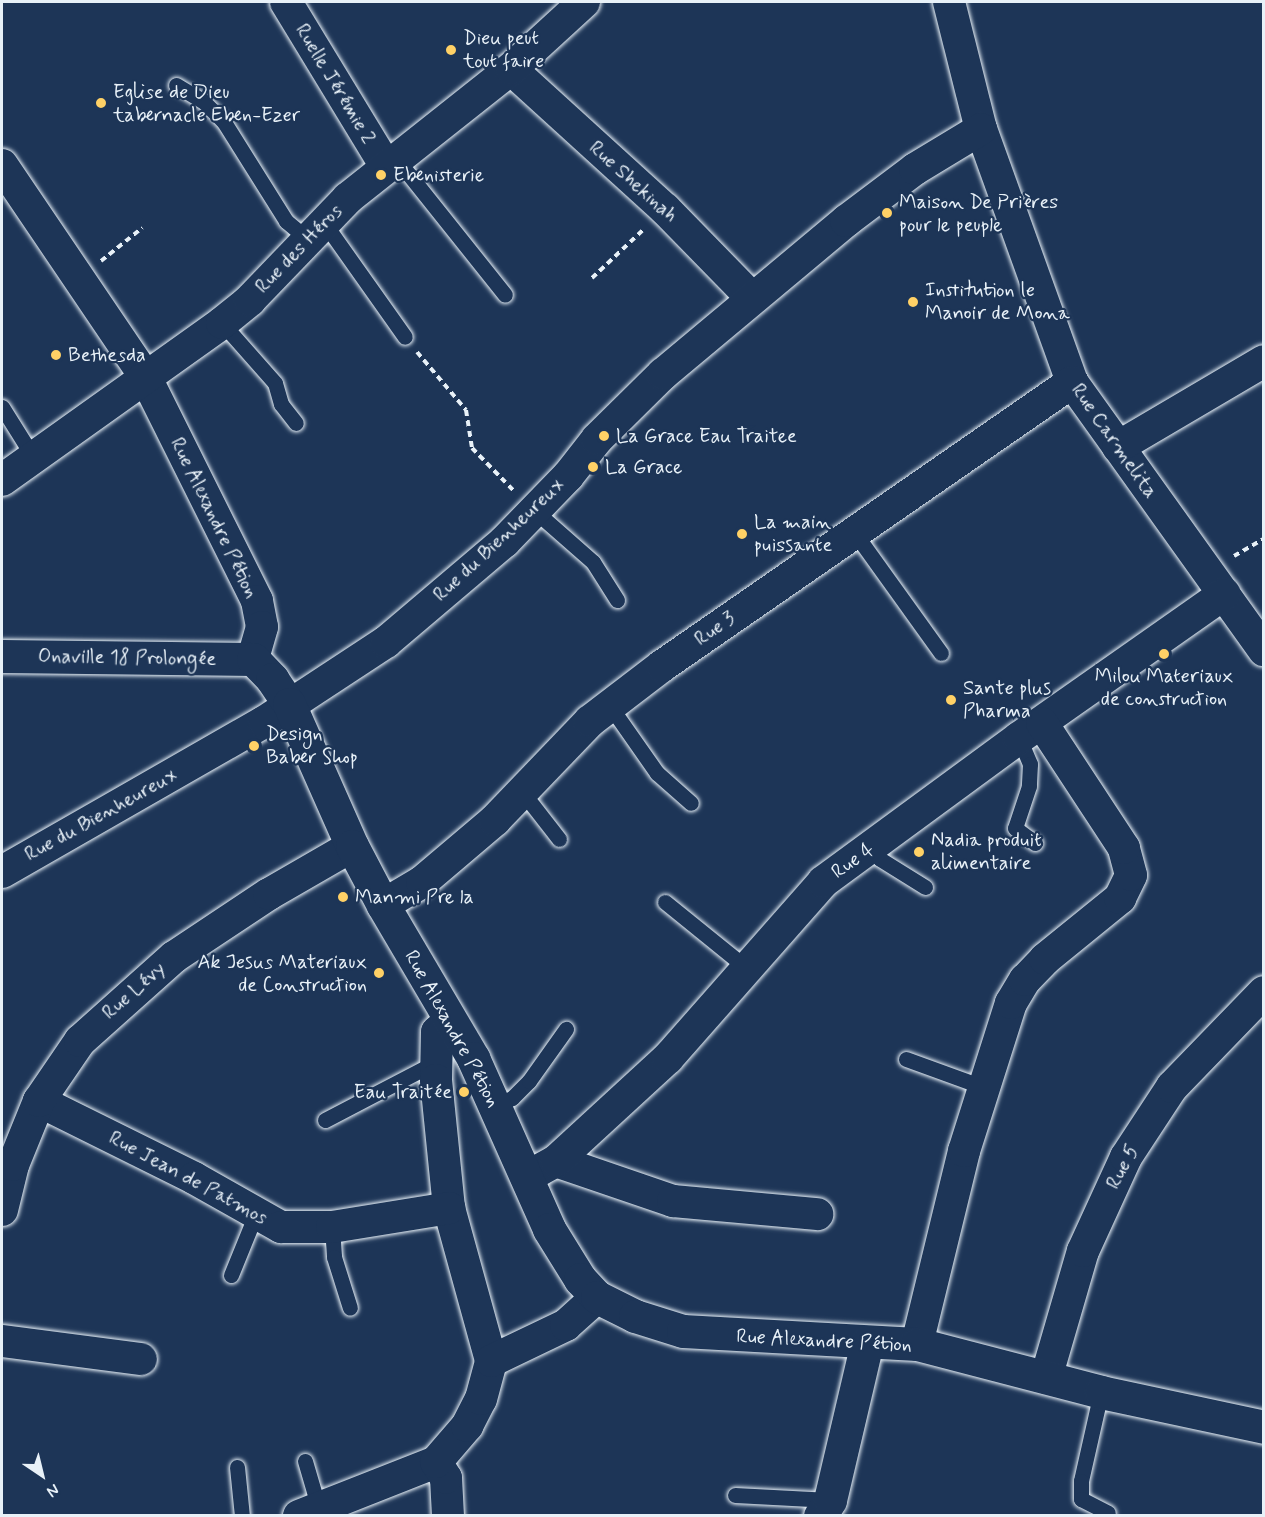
<!DOCTYPE html>
<html>
<head>
<meta charset="utf-8">
<style>
	body { margin:0 }
	#map { position:relative; width:1265px; height:1517px; overflow:hidden; background:#1d3557; font-family:Mynerve,sans-serif }
	div>[style] { position:absolute }
	.path>* { height:4px; margin-top:-2px; transform-origin:0; background:repeating-linear-gradient(90deg,#e8f1f8 0 6px,transparent 0 10.5px) }
	.roads { filter:drop-shadow(0 0 2px #e8f1f8) drop-shadow(0 0 2px #e8f1f8) }
	.service>* { height:15px; margin:-7.5px; padding:0 7.5px; transform-origin:7.5px; border-radius:7.5px; background:#1d3557 }
	.minor>* { height:32px; margin:-16px; padding:0 16px; transform-origin:16px; border-radius:16px; background:#1d3557 }
	.tertiary>* { height:33px; margin:-16.5px; padding:0 16.5px; transform-origin:16.5px; border-radius:16.5px; background:#1d3557 }
	.dots>* { width:16px; height:16px; translate:-50% -50%; box-sizing:border-box; border:3px solid #1d3557; border-radius:50% }
	span { translate:-50% -50%; white-space:nowrap; text-align:center; line-height:1.15; -webkit-text-stroke:4.5px #1d3557; paint-order:stroke }
	.poi-label { font-size:20px; color:#e8f1f8 }
	.left { translate:0 -50%; text-align:left }
	.right { translate:-100% -50%; text-align:right }
	.street-label { font-size:20px; color:#e8f1f8 }
	.frame { position:absolute; inset:0; border:3px solid #e8f1f8; pointer-events:none }
	.north { position:absolute; left:12px; top:1445px; width:60px; height:60px; -webkit-text-stroke:4px #1d3557; paint-order:stroke; rotate:145deg; font-size:16px; font-weight:700; line-height:24px; text-align:center; color:#e8f1f8 }
	.north::after { content:''; display:block; margin:auto; width:21px; height:27px; background:#e8f1f8; clip-path:polygon(50% 0,100% 100%,50% 72%,0 100%) }
</style>
</head>
<body>
<div id="map">
	<div class="path">
		<div style="left:101px;top:261px;width:53px;rotate:-38.8deg"></div>
		<div style="left:592px;top:278px;width:70px;rotate:-43.3deg"></div>
		<div style="left:417px;top:352px;width:76px;rotate:49.8deg"></div>
		<div style="left:466px;top:410px;width:38px;rotate:81deg"></div>
		<div style="left:472px;top:448px;width:60px;rotate:45.7deg"></div>
		<div style="left:1234px;top:556px;width:34px;rotate:-30deg"></div>
	</div>
	<div class="roads">
		<div class="service">
			<div style="left:176px;top:85px;width:31px;rotate:31deg"></div>
			<div style="left:203px;top:101px;width:30px;rotate:45deg"></div>
			<div style="left:224px;top:122px;width:117px;rotate:57.9deg"></div>
			<div style="left:286px;top:221px;width:30px;rotate:40deg"></div>
			<div style="left:395px;top:157px;width:176px;rotate:51.4deg"></div>
			<div style="left:325px;top:224px;width:138px;rotate:54.7deg"></div>
			<div style="left:222px;top:323px;width:80px;rotate:48.5deg"></div>
			<div style="left:275px;top:383px;width:22px;rotate:74deg"></div>
			<div style="left:281px;top:404px;width:24px;rotate:52deg"></div>
			<div style="left:2px;top:407px;width:57px;rotate:58deg"></div>
			<div style="left:535px;top:511px;width:77px;rotate:41.3deg"></div>
			<div style="left:593px;top:562px;width:45px;rotate:57.7deg"></div>
			<div style="left:854px;top:532px;width:149px;rotate:54.3deg"></div>
			<div style="left:610px;top:706px;width:82px;rotate:55deg"></div>
			<div style="left:657px;top:773px;width:45px;rotate:41.4deg"></div>
			<div style="left:1019px;top:738px;width:28px;rotate:67deg"></div>
			<div style="left:1030px;top:764px;width:22px;rotate:93deg"></div>
			<div style="left:1029px;top:786px;width:44px;rotate:108.4deg"></div>
			<div style="left:1015px;top:828px;width:25px;rotate:37deg"></div>
			<div style="left:524px;top:794px;width:57px;rotate:52.1deg"></div>
			<div style="left:872px;top:847px;width:14px;rotate:56deg"></div>
			<div style="left:880px;top:859px;width:53px;rotate:31.9deg"></div>
			<div style="left:665px;top:902px;width:108px;rotate:39deg"></div>
			<div style="left:906px;top:1059px;width:82px;rotate:20deg"></div>
			<div style="left:496px;top:1106px;width:18px;rotate:-27deg"></div>
			<div style="left:512px;top:1098px;width:24px;rotate:-45deg"></div>
			<div style="left:529px;top:1081px;width:64px;rotate:-54.6deg"></div>
			<div style="left:325px;top:1120px;width:125px;rotate:-27.6deg"></div>
			<div style="left:332px;top:1227px;width:30px;rotate:86deg"></div>
			<div style="left:334px;top:1257px;width:53px;rotate:72.6deg"></div>
			<div style="left:231px;top:1275px;width:64px;rotate:-67.9deg"></div>
			<div style="left:1101px;top:1392px;width:91px;rotate:102.7deg"></div>
			<div style="left:1081px;top:1481px;width:18px;rotate:90deg"></div>
			<div style="left:1081px;top:1499px;width:30px;rotate:27deg"></div>
			<div style="left:305px;top:1461px;width:50px;rotate:73.7deg"></div>
			<div style="left:237px;top:1467px;width:49px;rotate:84.2deg"></div>
			<div style="left:735px;top:1495px;width:95px;rotate:3deg"></div>
		</div>
		<div class="minor">
			<div style="left:286px;top:2px;width:191px;rotate:58.7deg"></div>
			<div style="left:949px;top:2px;width:131px;rotate:75.9deg"></div>
			<div style="left:981px;top:129px;width:269px;rotate:70.2deg"></div>
			<div style="left:1072px;top:382px;width:330px;rotate:54.4deg"></div>
			<div style="left:511px;top:69px;width:208px;rotate:42.3deg"></div>
			<div style="left:665px;top:209px;width:124px;rotate:45.7deg"></div>
			<div style="left:2px;top:165px;width:255px;rotate:55.9deg"></div>
			<div style="left:145px;top:376px;width:251px;rotate:63.5deg"></div>
			<div style="left:257px;top:601px;width:26px;rotate:79deg"></div>
			<div style="left:262px;top:627px;width:33px;rotate:106deg"></div>
			<div style="left:1118px;top:447px;width:169px;rotate:-30.5deg"></div>
			<div style="left:2px;top:480px;width:270px;rotate:-35.5deg"></div>
			<div style="left:222px;top:323px;width:36px;rotate:-39deg"></div>
			<div style="left:250px;top:300px;width:141px;rotate:-46.1deg"></div>
			<div style="left:348px;top:198px;width:208px;rotate:-38.4deg"></div>
			<div style="left:511px;top:69px;width:99px;rotate:-42.5deg"></div>
			<div style="left:2px;top:872px;width:302px;rotate:-29.8deg"></div>
			<div style="left:264px;top:722px;width:146px;rotate:-33.3deg"></div>
			<div style="left:386px;top:642px;width:155px;rotate:-40.3deg"></div>
			<div style="left:504px;top:542px;width:92px;rotate:-45.9deg"></div>
			<div style="left:568px;top:476px;width:47px;rotate:-51.9deg"></div>
			<div style="left:597px;top:439px;width:93px;rotate:-44.6deg"></div>
			<div style="left:663px;top:374px;width:239px;rotate:-39.9deg"></div>
			<div style="left:846px;top:221px;width:86px;rotate:-37deg"></div>
			<div style="left:915px;top:169px;width:77px;rotate:-31.2deg"></div>
			<div style="left:383px;top:905px;width:45px;rotate:-30.5deg"></div>
			<div style="left:422px;top:882px;width:96px;rotate:-40.3deg"></div>
			<div style="left:495px;top:820px;width:137px;rotate:-46.2deg"></div>
			<div style="left:590px;top:721px;width:91px;rotate:-37.4deg"></div>
			<div style="left:662px;top:666px;width:499px;rotate:-34.7deg"></div>
			<div style="left:449px;top:1021px;width:16px;rotate:137deg"></div>
			<div style="left:437px;top:1032px;width:48px;rotate:91.2deg"></div>
			<div style="left:436px;top:1080px;width:129px;rotate:84.2deg"></div>
			<div style="left:449px;top:1208px;width:159px;rotate:74.6deg"></div>
			<div style="left:39px;top:1101px;width:173px;rotate:26.4deg"></div>
			<div style="left:194px;top:1178px;width:100px;rotate:29.4deg"></div>
			<div style="left:281px;top:1227px;width:51px"></div>
			<div style="left:332px;top:1227px;width:119px;rotate:-9.2deg"></div>
			<div style="left:556px;top:1161px;width:124px;rotate:18.9deg"></div>
			<div style="left:673px;top:1201px;width:145px;rotate:5.2deg"></div>
			<div style="left:527px;top:1177px;width:33px;rotate:-29deg"></div>
			<div style="left:556px;top:1161px;width:152px;rotate:-42.6deg"></div>
			<div style="left:668px;top:1058px;width:235px;rotate:-48.6deg"></div>
			<div style="left:823px;top:882px;width:243px;rotate:-36.3deg"></div>
			<div style="left:1019px;top:738px;width:251px;rotate:-35.1deg"></div>
			<div style="left:2px;top:1210px;width:46px;rotate:-76.3deg"></div>
			<div style="left:13px;top:1165px;width:69px;rotate:-67.9deg"></div>
			<div style="left:39px;top:1101px;width:73px;rotate:-55.7deg"></div>
			<div style="left:80px;top:1041px;width:126px;rotate:-41.8deg"></div>
			<div style="left:174px;top:957px;width:114px;rotate:-33.6deg"></div>
			<div style="left:269px;top:894px;width:96px;rotate:-30deg"></div>
			<div style="left:2px;top:1341px;width:140px;rotate:7.4deg"></div>
			<div style="left:917px;top:1344px;width:199px;rotate:-76.3deg"></div>
			<div style="left:964px;top:1151px;width:155px;rotate:-72.4deg"></div>
			<div style="left:1011px;top:1003px;width:27px;rotate:-59deg"></div>
			<div style="left:1025px;top:980px;width:29px;rotate:-46deg"></div>
			<div style="left:1045px;top:959px;width:97px;rotate:-39.1deg"></div>
			<div style="left:1120px;top:898px;width:25px;rotate:-64deg"></div>
			<div style="left:1131px;top:875px;width:28px;rotate:-105deg"></div>
			<div style="left:1124px;top:848px;width:149px;rotate:-123.3deg"></div>
			<div style="left:1046px;top:1378px;width:132px;rotate:-73.8deg"></div>
			<div style="left:1083px;top:1251px;width:103px;rotate:-65.4deg"></div>
			<div style="left:1126px;top:1157px;width:84px;rotate:-56.7deg"></div>
			<div style="left:1172px;top:1087px;width:132px;rotate:-45.9deg"></div>
			<div style="left:299px;top:1516px;width:147px;rotate:-21.5deg"></div>
			<div style="left:448px;top:1516px;width:38px;rotate:-93deg"></div>
			<div style="left:446px;top:1478px;width:19px;rotate:-122deg"></div>
			<div style="left:436px;top:1462px;width:48px;rotate:-49.3deg"></div>
			<div style="left:467px;top:1426px;width:30px;rotate:-63deg"></div>
			<div style="left:481px;top:1399px;width:39px;rotate:-75deg"></div>
			<div style="left:491px;top:1361px;width:83px;rotate:-25.6deg"></div>
			<div style="left:566px;top:1325px;width:42px;rotate:-42.1deg"></div>
		</div>
		<div class="tertiary">
			<div style="left:2px;top:656px;width:251px;rotate:0.7deg"></div>
			<div style="left:253px;top:659px;width:28px;rotate:46deg"></div>
			<div style="left:272px;top:679px;width:30px;rotate:56deg"></div>
			<div style="left:289px;top:704px;width:155px;rotate:66.1deg"></div>
			<div style="left:352px;top:846px;width:67px;rotate:62.3deg"></div>
			<div style="left:383px;top:905px;width:178px;rotate:59.5deg"></div>
			<div style="left:473px;top:1058px;width:187px;rotate:66deg"></div>
			<div style="left:549px;top:1229px;width:59px;rotate:58.2deg"></div>
			<div style="left:580px;top:1279px;width:25px;rotate:47deg"></div>
			<div style="left:597px;top:1297px;width:42px;rotate:26.6deg"></div>
			<div style="left:635px;top:1316px;width:50px;rotate:17.4deg"></div>
			<div style="left:683px;top:1331px;width:234px;rotate:3.2deg"></div>
			<div style="left:917px;top:1344px;width:190px;rotate:14.6deg"></div>
			<div style="left:1101px;top:1392px;width:167px;rotate:12.1deg"></div>
			<div style="left:820px;top:1516px;width:19px;rotate:-58deg"></div>
			<div style="left:830px;top:1500px;width:162px;rotate:-76.8deg"></div>
		</div>
	</div>
	<div class="dots">
		<div style="left:451px;top:50px;background:#ffd166"></div>
		<div style="left:101px;top:103px;background:#ffd166"></div>
		<div style="left:381px;top:175px;background:#ffd166"></div>
		<div style="left:887px;top:213px;background:#ffd166"></div>
		<div style="left:913px;top:302px;background:#ffd166"></div>
		<div style="left:56px;top:355px;background:#ffd166"></div>
		<div style="left:604px;top:436px;background:#ffd166"></div>
		<div style="left:593px;top:467px;background:#ffd166"></div>
		<div style="left:742px;top:534px;background:#ffd166"></div>
		<div style="left:1164px;top:654px;background:#ffd166"></div>
		<div style="left:951px;top:700px;background:#ffd166"></div>
		<div style="left:254px;top:746px;background:#ffd166"></div>
		<div style="left:919px;top:852px;background:#ffd166"></div>
		<div style="left:343px;top:897px;background:#ffd166"></div>
		<div style="left:379px;top:973px;background:#ffd166"></div>
		<div style="left:464px;top:1092px;background:#ffd166"></div>
	</div>
	<div class="poi-label">
		<span class="left" style="left:463px;top:50px">Dieu peut<br>tout faire</span>
		<span class="left" style="left:113px;top:104px">Eglise de Dieu<br>tabernacle Eben-Ezer</span>
		<span class="left" style="left:393px;top:175px">Ebenisterie</span>
		<span class="left" style="left:899px;top:214px">Maison De Prières<br>pour le peuple</span>
		<span class="left" style="left:925px;top:302px">Institution le<br>Manoir de Mona</span>
		<span class="left" style="left:68px;top:355px">Bethesda</span>
		<span class="left" style="left:616px;top:436px">La Grace Eau Traitee</span>
		<span class="left" style="left:605px;top:467px">La Grace</span>
		<span class="left" style="left:754px;top:534px">La main<br>puissante</span>
		<span style="left:1164px;top:688px">Milou Materiaux<br>de construction</span>
		<span class="left" style="left:963px;top:700px">Sante plus<br>Pharma</span>
		<span class="left" style="left:266px;top:746px">Design<br>Baber Shop</span>
		<span class="left" style="left:931px;top:852px">Nadia produit<br>alimentaire</span>
		<span class="left" style="left:355px;top:897px">Manmi Pre la</span>
		<span class="right" style="left:367px;top:974px">Ak Jesus Materiaux<br>de Construction</span>
		<span class="right" style="left:452px;top:1092px">Eau Traitée</span>
	</div>
	<div class="street-label">
		<span style="left:335px;top:84px;rotate:59deg">Ruelle Jérémie 2</span>
		<span style="left:633px;top:182px;rotate:42deg">Rue Shekinah</span>
		<span style="left:299px;top:249px;rotate:-46deg">Rue des Héros</span>
		<span style="left:1114px;top:441px;rotate:55deg">Rue Carmelita</span>
		<span style="left:214px;top:518px;rotate:64deg">Rue Alexandre Pétion</span>
		<span style="left:499px;top:540px;rotate:-43deg">Rue du Bienheureux</span>
		<span style="left:715px;top:629px;rotate:-35deg">Rue 3</span>
		<span style="left:127px;top:658px;rotate:1deg">Onaville 18 Prolongée</span>
		<span style="left:101px;top:815px;rotate:-29deg">Rue du Bienheureux</span>
		<span style="left:853px;top:861px;rotate:-35deg">Rue 4</span>
		<span style="left:134px;top:991px;rotate:-41deg">Rue Lévy</span>
		<span style="left:452px;top:1029px;rotate:61deg">Rue Alexandre Pétion</span>
		<span style="left:1123px;top:1167px;rotate:-62deg">Rue 5</span>
		<span style="left:188px;top:1178px;rotate:28deg">Rue Jean de Patmos</span>
		<span style="left:824px;top:1341px;rotate:3deg">Rue Alexandre Pétion</span>
	</div>
	<div class="frame"></div>
	<div class="north">N</div>
</div>
</body>
</html>
